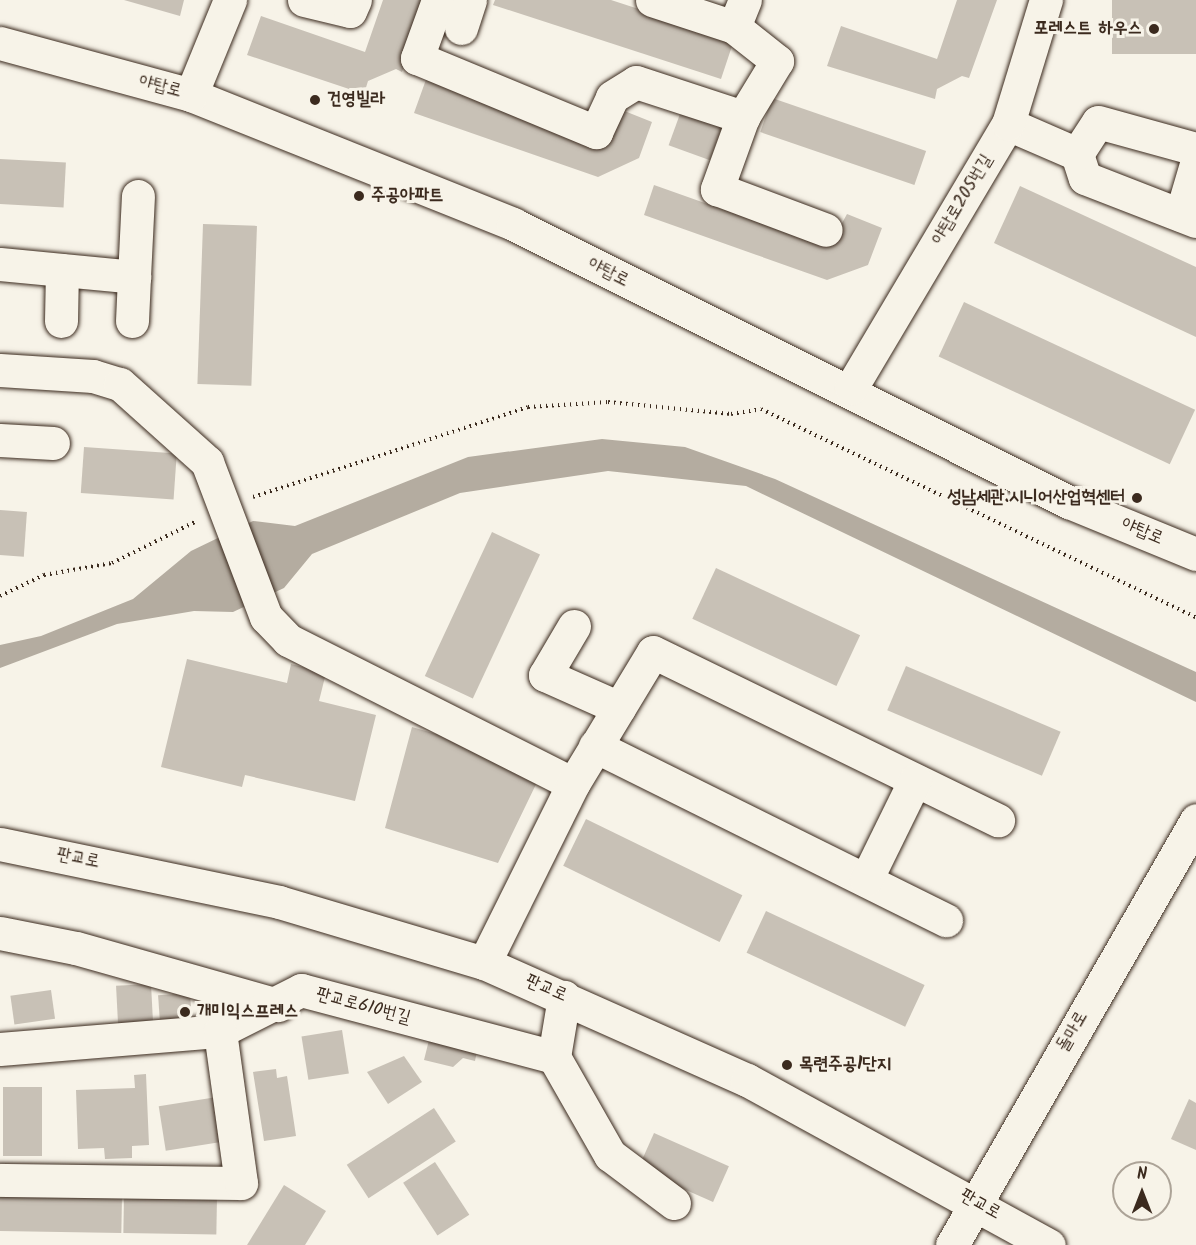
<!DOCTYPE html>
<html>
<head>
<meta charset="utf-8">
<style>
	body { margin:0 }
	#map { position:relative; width:1196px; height:1245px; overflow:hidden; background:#f7f3e8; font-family:Kalam,"Poor Story",sans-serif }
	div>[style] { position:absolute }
	.water>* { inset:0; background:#b4aca0 }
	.building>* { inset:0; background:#c8c1b6; transform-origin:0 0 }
	.path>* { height:4px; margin-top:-2px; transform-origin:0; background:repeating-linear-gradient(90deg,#3b2a1e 0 1.5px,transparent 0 6px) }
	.roads { filter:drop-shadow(0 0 2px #3b2a1e) drop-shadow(0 0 2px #3b2a1e) }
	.minor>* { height:33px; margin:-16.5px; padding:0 16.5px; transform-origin:16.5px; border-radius:16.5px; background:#f7f3e8 }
	.major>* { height:33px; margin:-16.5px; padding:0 16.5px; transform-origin:16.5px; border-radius:16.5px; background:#f7f3e8 }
	.dots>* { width:16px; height:16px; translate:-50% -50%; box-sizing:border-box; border:3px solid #f7f3e8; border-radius:50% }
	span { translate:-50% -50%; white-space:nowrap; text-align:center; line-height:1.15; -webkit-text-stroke:6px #f7f3e8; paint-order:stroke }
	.poi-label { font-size:18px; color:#3b2a1e; font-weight:700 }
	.right { translate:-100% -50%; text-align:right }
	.left { translate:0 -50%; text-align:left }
	.street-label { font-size:18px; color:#3b2a1e }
	.north { position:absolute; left:1112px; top:1161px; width:60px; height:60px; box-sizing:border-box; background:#f7f3e8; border:2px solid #aca397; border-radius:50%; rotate:0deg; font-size:16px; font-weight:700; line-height:24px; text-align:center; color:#3b2a1e }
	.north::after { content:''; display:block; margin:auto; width:21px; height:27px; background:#3b2a1e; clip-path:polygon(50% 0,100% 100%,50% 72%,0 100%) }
</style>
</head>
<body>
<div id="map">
	<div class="water">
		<div style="clip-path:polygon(602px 439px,685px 447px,775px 479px,1196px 672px,1196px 702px,746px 486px,608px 471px,460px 493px,312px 554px,284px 588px,233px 612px,194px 611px,117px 624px,0 668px,0 645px,41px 636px,133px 599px,191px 551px,253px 521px,295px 526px,468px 457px)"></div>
	</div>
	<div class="building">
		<div style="clip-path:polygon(124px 0,184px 0,180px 16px)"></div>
		<div style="clip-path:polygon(383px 0,427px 0,402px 72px,396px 69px,368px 81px,364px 94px,247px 55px,261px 16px,365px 52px)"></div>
		<div style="clip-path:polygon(495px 0,611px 0,734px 40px,721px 79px,493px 5px)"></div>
		<div style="clip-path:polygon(957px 0,997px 0,969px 78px,962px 76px,937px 89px,935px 99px,827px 66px,841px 26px,937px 59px)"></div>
		<div style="left:1112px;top:0;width:84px;height:54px"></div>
		<div style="clip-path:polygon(428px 74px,599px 137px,617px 108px,652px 122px,639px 158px,598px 177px,414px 113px)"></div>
		<div style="left:772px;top:98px;width:163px;height:36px;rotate:19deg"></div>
		<div style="left:684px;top:103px;width:44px;height:45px;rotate:20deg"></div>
		<div style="left:0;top:159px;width:66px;height:45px;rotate:3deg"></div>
		<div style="clip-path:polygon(654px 185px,829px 247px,847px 214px,882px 228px,868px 265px,827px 280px,644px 215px)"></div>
		<div style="clip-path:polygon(1020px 186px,1196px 267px,1196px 337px,994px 243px)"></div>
		<div style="left:203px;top:224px;width:54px;height:160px;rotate:2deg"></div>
		<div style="left:964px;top:302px;width:255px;height:60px;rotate:25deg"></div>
		<div style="left:84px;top:447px;width:93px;height:46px;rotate:4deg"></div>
		<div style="left:0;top:510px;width:27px;height:45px;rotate:4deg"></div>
		<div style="left:492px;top:532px;width:53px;height:159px;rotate:25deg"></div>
		<div style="left:716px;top:568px;width:159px;height:56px;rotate:25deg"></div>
		<div style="clip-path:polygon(187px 659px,287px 683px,291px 664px,326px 673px,319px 701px,376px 715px,355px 801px,245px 775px,242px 787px,161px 767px)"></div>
		<div style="left:906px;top:666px;width:168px;height:48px;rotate:23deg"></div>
		<div style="clip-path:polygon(440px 721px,541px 774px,498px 863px,385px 828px,412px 727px,436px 734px)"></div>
		<div style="left:586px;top:819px;width:174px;height:52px;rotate:26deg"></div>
		<div style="left:766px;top:911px;width:175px;height:46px;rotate:25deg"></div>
		<div style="left:151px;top:984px;width:39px;height:35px;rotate:87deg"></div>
		<div style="left:51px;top:990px;width:29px;height:41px;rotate:82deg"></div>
		<div style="left:190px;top:993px;width:32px;height:32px;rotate:86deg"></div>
		<div style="left:342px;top:1030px;width:44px;height:41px;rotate:81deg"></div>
		<div style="clip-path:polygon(429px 1040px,477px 1051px,475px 1061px,463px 1058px,453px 1067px,424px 1060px)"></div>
		<div style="clip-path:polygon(404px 1056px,422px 1082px,388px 1104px,367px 1072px)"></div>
		<div style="clip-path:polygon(276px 1069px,277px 1078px,287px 1076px,296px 1136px,264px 1141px,253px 1072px)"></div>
		<div style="clip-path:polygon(146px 1074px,149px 1145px,132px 1146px,132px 1158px,105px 1159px,104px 1148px,78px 1149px,76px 1090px,135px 1088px,134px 1075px)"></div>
		<div style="left:3px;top:1087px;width:39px;height:69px"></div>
		<div style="left:217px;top:1097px;width:45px;height:59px;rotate:81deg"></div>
		<div style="clip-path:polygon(1189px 1099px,1196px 1103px,1196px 1150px,1171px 1139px)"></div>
		<div style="left:434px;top:1108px;width:40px;height:104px;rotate:57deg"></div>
		<div style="left:654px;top:1133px;width:82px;height:39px;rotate:24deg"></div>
		<div style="left:435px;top:1162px;width:63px;height:38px;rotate:57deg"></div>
		<div style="clip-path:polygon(284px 1185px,326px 1211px,305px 1245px,247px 1245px)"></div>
		<div style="left:0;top:1194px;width:122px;height:37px;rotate:1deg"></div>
		<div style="left:124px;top:1196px;width:93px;height:37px;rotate:1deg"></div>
	</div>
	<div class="path">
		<div style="left:253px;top:497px;width:289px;rotate:-18.1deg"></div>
		<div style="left:528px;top:407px;width:80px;rotate:-3.6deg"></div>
		<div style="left:608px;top:402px;width:124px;rotate:5.6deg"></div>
		<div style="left:731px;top:414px;width:30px;rotate:-9deg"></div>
		<div style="left:761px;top:409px;width:482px;rotate:25.6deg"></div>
		<div style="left:0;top:596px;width:49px;rotate:-25.5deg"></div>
		<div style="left:44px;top:575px;width:69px;rotate:-10deg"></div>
		<div style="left:112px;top:563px;width:95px;rotate:-26.3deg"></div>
	</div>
	<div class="roads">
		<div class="minor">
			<div style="left:304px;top:0;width:47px;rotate:13.4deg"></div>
			<div style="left:350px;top:11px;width:12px;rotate:-66deg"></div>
			<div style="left:438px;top:0;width:62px;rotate:109.9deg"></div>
			<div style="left:417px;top:58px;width:194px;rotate:22.5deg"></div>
			<div style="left:596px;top:132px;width:38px;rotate:-65deg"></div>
			<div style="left:612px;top:97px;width:28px;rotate:-32deg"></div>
			<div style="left:636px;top:82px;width:113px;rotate:18.1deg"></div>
			<div style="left:743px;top:117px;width:77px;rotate:109.9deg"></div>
			<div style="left:717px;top:189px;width:116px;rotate:20.6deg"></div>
			<div style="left:652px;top:0;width:86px;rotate:18.2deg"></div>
			<div style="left:734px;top:27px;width:29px;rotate:-68deg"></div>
			<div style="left:734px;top:27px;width:55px;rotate:38.3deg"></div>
			<div style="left:777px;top:61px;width:66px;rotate:121.3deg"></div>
			<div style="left:461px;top:28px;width:29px;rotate:-72deg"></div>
			<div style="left:0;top:43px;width:198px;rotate:15.2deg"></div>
			<div style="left:191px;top:95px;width:347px;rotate:21.8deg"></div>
			<div style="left:513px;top:224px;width:622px;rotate:26.57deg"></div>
			<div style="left:1069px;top:502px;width:137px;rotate:22.3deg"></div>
			<div style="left:191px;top:95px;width:103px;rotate:-67.7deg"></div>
			<div style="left:1008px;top:124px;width:75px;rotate:23.5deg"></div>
			<div style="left:1077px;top:154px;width:25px;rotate:72deg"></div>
			<div style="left:1085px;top:178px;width:119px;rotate:21.2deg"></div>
			<div style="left:1077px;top:154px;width:38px;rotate:-57deg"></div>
			<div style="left:1098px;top:122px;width:102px;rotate:15.4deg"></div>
			<div style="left:1181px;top:215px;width:53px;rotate:-73.6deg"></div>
			<div style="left:0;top:264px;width:135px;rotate:5.5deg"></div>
			<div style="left:134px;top:277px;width:81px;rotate:-87.2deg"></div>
			<div style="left:61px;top:321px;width:51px;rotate:-88.9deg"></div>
			<div style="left:132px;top:321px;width:44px;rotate:-87.4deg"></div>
			<div style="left:0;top:370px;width:93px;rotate:3.7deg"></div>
			<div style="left:93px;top:376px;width:28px;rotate:17deg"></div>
			<div style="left:120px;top:384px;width:117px;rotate:41.9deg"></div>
			<div style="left:207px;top:462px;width:166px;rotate:69.2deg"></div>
			<div style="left:266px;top:617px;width:32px;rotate:46deg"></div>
			<div style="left:288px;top:640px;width:319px;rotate:26.8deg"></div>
			<div style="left:573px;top:784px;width:200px;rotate:116.4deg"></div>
			<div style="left:851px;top:388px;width:307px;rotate:-59.3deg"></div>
			<div style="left:1008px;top:124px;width:130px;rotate:-73deg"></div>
			<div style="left:0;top:440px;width:53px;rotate:3.2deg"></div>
			<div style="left:574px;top:626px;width:57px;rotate:120.6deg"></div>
			<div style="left:545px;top:675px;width:81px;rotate:24deg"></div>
			<div style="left:595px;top:746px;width:392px;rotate:26.4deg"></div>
			<div style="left:573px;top:784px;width:154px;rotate:-58.8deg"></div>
			<div style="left:653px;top:652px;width:384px;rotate:26deg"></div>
			<div style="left:866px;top:880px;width:111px;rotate:-63.9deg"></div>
			<div style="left:0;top:933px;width:77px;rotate:11.2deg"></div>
			<div style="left:76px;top:948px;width:210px;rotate:15.8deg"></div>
			<div style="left:0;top:1049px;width:221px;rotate:-4.7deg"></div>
			<div style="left:220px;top:1031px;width:91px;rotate:-26.8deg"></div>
			<div style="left:301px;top:990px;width:262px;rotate:14.8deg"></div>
			<div style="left:554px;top:1057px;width:61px;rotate:-80.5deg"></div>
			<div style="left:554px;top:1057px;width:113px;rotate:60.3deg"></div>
			<div style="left:610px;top:1155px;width:80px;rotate:36.9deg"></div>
			<div style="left:0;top:1180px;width:241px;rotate:0.7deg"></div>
			<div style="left:241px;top:1183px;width:153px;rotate:-97.9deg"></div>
		</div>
		<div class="major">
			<div style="left:0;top:844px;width:285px;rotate:11.7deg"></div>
			<div style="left:279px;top:902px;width:214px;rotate:16.6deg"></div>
			<div style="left:484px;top:963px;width:288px;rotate:24deg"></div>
			<div style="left:747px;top:1080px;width:344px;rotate:28.7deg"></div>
			<div style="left:952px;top:1245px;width:490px;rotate:-60.1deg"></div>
		</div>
	</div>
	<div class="dots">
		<div style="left:1154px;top:29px;background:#3b2a1e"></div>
		<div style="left:315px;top:100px;background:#3b2a1e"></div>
		<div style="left:359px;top:196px;background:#3b2a1e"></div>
		<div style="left:1137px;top:498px;background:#3b2a1e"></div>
		<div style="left:185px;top:1012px;background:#3b2a1e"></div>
		<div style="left:787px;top:1065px;background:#3b2a1e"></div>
	</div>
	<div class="poi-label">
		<span class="right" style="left:1142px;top:29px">포레스트 하우스</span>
		<span class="left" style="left:327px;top:100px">건영빌라</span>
		<span class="left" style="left:371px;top:196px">주공아파트</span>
		<span class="right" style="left:1125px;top:498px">성남세관.시니어산업혁센터</span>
		<span class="left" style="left:197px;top:1012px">개미익스프레스</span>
		<span class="left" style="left:799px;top:1065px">목련주공1단지</span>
	</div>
	<div class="street-label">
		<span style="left:160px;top:87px;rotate:15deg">야탑로</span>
		<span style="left:963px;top:200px;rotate:-59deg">야탑로205번길</span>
		<span style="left:608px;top:273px;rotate:27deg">야탑로</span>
		<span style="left:1142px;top:532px;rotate:23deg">야탑로</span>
		<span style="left:78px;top:859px;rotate:11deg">판교로</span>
		<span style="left:546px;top:989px;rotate:23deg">판교로</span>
		<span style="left:363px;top:1007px;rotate:15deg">판교로610번길</span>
		<span style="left:1073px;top:1032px;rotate:-60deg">돌마로</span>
		<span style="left:980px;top:1205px;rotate:29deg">판교로</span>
	</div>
	<div class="north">N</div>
</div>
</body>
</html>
